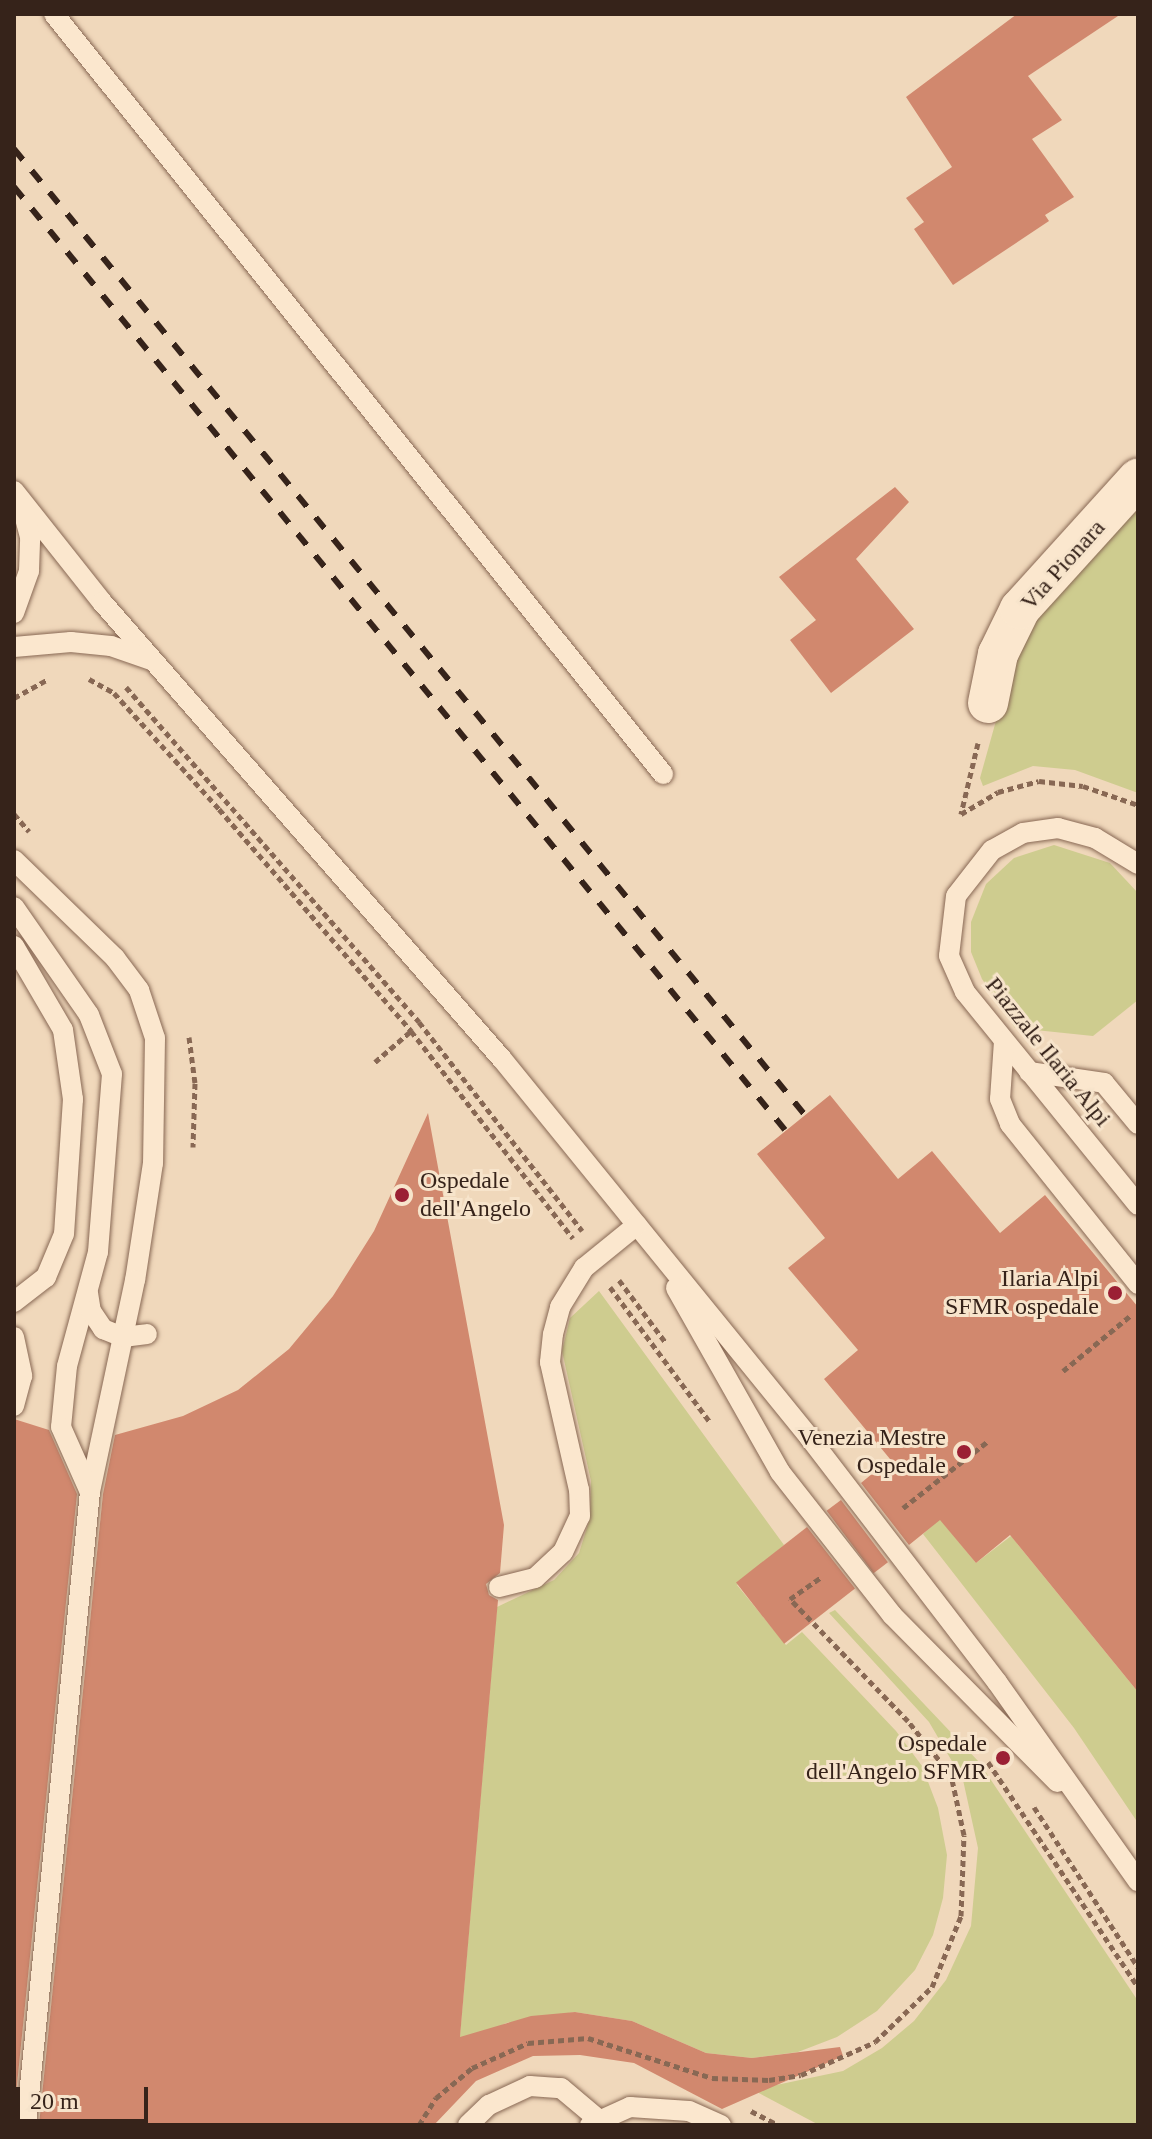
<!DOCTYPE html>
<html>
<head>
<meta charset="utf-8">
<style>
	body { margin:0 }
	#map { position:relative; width:1152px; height:2139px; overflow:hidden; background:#f0d8bb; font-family:"Times New Roman",serif }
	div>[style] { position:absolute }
	.green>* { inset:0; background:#cecc8f }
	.building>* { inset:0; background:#d1886e; transform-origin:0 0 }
	.path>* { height:5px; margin-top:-2.5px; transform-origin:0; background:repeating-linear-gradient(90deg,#886854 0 6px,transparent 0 10px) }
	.roads { filter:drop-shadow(0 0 2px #886854) drop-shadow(0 0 2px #886854) }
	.service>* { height:20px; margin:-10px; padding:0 10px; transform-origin:10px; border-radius:10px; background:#fbe7ce }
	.minor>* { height:40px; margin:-20px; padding:0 20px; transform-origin:20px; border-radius:20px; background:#fbe7ce }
	.rail>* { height:6px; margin-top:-3px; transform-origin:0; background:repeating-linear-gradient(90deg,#36231a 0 14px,transparent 0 28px) }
	.dots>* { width:22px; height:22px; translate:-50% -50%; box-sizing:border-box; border:4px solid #f7e4cb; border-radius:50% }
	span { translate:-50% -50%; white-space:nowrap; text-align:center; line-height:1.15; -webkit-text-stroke:6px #f7e4cb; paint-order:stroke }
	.street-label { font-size:24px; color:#36231a }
	.poi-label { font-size:24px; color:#36231a }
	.left { translate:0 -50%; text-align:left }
	.right { translate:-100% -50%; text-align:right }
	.frame { position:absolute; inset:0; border:16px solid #36231a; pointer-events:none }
	.scale { position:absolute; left:16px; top:2087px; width:132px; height:36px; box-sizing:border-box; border:4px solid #36231a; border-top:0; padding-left:10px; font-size:24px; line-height:28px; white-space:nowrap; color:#36231a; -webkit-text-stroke:6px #f7e4cb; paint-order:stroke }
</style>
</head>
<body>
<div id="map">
	<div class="green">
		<div style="clip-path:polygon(1138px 497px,1138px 793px,1075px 770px,1033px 766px,983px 786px,980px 778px,1025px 617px)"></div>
		<div style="clip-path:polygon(1054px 845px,1110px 863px,1138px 893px,1138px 1000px,1093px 1036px,1015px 1028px,982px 979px,971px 952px,971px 922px,986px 884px,1014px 858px)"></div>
		<div style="clip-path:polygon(599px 1291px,784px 1545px,737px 1585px,786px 1645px,802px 1632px,896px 1731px,922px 1766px,938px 1808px,947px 1855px,943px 1898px,933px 1935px,915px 1970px,877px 2011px,837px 2037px,798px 2052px,752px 2058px,706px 2053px,632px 2021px,575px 2012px,506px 2023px,459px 2047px,497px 1607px,554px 1580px,579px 1553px,590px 1518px,591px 1481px,562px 1351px,570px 1318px)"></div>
		<div style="clip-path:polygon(940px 1519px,976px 1563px,1011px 1536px,1138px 1692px,1138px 1823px,1074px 1728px,923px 1534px)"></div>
		<div style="clip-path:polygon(835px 1610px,979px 1762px,1138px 2001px,1138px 2125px,819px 2125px,753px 2090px,843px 2071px,882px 2048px,914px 2021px,946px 1980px,971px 1926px,978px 1848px,963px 1780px,929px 1722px,829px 1613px)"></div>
	</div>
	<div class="building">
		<div style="clip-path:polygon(1017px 14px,1121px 14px,1028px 76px,1062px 120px,1032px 139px,1074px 197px,1045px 215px,1049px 221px,953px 285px,914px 229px,924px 222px,906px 198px,952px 167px,906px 97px)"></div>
		<div style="clip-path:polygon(895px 487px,909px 502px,856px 559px,914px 629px,831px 693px,790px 640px,816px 620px,779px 577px)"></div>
		<div style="clip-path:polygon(830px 1095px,898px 1179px,932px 1151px,1000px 1233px,1045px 1195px,1138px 1307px,1138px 1692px,1010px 1535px,976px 1563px,940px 1520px,909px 1545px,861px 1483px,890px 1459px,824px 1379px,858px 1350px,788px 1268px,825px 1238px,757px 1154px)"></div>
		<div style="clip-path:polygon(428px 1113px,504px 1525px,500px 1573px,486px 1584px,489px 1595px,498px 1600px,460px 2037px,531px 2016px,575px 2012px,632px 2021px,706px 2053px,752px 2058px,840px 2047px,843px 2056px,722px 2109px,634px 2063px,580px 2055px,533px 2056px,476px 2081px,434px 2125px,39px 2125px,103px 1494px,115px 1435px,183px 1416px,238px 1390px,289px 1349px,333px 1296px,374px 1231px)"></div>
		<div style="clip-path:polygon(14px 1419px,49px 1430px,77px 1494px,14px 2114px)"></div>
		<div style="left:841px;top:1500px;width:78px;height:18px;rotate:53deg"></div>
		<div style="left:807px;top:1527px;width:78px;height:90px;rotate:52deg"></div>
	</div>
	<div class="path">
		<div style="left:89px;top:679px;width:29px;rotate:29deg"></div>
		<div style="left:114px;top:693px;width:156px;rotate:47.8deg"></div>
		<div style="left:219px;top:809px;width:294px;rotate:49.1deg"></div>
		<div style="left:411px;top:1031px;width:263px;rotate:52deg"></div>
		<div style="left:126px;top:687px;width:445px;rotate:48.8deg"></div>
		<div style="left:419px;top:1022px;width:265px;rotate:52deg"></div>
		<div style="left:14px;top:698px;width:39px;rotate:-29deg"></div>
		<div style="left:978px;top:743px;width:73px;rotate:103.5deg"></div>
		<div style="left:961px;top:814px;width:43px;rotate:-30.7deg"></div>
		<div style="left:998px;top:792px;width:42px;rotate:-15deg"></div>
		<div style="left:1039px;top:781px;width:44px;rotate:6.5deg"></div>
		<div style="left:1083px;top:786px;width:58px;rotate:19.1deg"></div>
		<div style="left:14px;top:814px;width:23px;rotate:49deg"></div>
		<div style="left:189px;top:1037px;width:46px;rotate:82.6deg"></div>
		<div style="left:195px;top:1083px;width:64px;rotate:91.8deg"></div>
		<div style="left:375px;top:1062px;width:48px;rotate:-40.7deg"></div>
		<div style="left:619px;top:1280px;width:79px;rotate:53.3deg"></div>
		<div style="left:610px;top:1287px;width:167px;rotate:53.5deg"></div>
		<div style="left:1063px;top:1371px;width:87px;rotate:-39.4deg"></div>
		<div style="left:903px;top:1508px;width:108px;rotate:-38.2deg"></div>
		<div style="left:988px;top:1762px;width:270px;rotate:56.3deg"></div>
		<div style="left:1034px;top:1807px;width:191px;rotate:57deg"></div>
		<div style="left:751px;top:2111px;width:30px;rotate:27deg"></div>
		<div style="left:419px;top:2125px;width:32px;rotate:-58deg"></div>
		<div style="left:436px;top:2098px;width:47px;rotate:-39.8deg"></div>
		<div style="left:472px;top:2068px;width:61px;rotate:-24.1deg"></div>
		<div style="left:528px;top:2043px;width:60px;rotate:-4.8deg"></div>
		<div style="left:588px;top:2038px;width:130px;rotate:17.9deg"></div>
		<div style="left:712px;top:2078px;width:57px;rotate:2deg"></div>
		<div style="left:769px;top:2080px;width:32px;rotate:-9deg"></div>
		<div style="left:801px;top:2075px;width:81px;rotate:-24deg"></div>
		<div style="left:875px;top:2042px;width:79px;rotate:-44deg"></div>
		<div style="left:932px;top:1987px;width:77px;rotate:-67.8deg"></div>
		<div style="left:961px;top:1916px;width:81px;rotate:-87.9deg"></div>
		<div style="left:964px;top:1835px;width:61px;rotate:-102.2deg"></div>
		<div style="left:951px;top:1775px;width:69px;rotate:-128.5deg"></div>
		<div style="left:908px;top:1721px;width:170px;rotate:-134deg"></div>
		<div style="left:790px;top:1599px;width:37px;rotate:-35deg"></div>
	</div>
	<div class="roads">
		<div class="service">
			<div style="left:54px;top:14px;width:974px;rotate:51.29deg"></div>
			<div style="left:14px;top:491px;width:142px;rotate:51.6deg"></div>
			<div style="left:102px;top:602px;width:607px;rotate:48.81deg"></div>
			<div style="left:502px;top:1059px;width:487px;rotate:50.9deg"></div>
			<div style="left:809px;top:1437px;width:309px;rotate:52.5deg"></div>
			<div style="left:997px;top:1682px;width:244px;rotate:54.7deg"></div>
			<div style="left:14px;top:613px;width:45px;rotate:-70.3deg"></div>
			<div style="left:29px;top:571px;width:34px;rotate:-88deg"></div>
			<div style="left:30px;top:537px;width:30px;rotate:-105deg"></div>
			<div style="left:14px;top:647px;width:57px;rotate:-5deg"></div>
			<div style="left:71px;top:642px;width:40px;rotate:5.7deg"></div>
			<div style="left:111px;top:646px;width:42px;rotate:19.3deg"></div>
			<div style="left:14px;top:860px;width:141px;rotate:44.1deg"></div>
			<div style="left:115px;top:958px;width:40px;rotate:53deg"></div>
			<div style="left:139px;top:990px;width:51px;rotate:71.6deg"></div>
			<div style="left:155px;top:1038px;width:125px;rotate:90.9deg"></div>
			<div style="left:153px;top:1163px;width:118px;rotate:98.7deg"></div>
			<div style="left:135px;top:1280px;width:217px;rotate:102deg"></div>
			<div style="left:90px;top:1492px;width:636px;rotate:95.77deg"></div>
			<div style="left:1138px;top:864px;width:50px;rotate:-148.8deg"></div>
			<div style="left:1095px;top:838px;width:38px;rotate:-165deg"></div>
			<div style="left:1058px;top:828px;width:35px;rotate:172deg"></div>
			<div style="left:1023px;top:833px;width:35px;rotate:151deg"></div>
			<div style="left:992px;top:850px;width:58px;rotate:128deg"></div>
			<div style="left:956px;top:896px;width:60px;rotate:96.7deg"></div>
			<div style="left:949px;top:956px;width:39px;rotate:66deg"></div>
			<div style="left:965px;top:992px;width:274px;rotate:50.9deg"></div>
			<div style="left:14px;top:907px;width:131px;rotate:55.2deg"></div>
			<div style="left:89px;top:1015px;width:63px;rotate:68.7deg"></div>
			<div style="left:112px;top:1074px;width:179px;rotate:94.5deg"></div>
			<div style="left:98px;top:1252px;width:118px;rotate:105.2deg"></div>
			<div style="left:67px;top:1366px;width:61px;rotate:95.6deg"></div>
			<div style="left:61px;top:1427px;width:71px;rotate:66deg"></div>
			<div style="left:14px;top:946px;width:97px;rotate:59.7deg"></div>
			<div style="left:63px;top:1030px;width:70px;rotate:81.8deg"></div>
			<div style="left:73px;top:1099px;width:135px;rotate:93.8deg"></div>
			<div style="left:64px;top:1234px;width:47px;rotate:112.7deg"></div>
			<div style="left:46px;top:1277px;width:41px;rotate:142deg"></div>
			<div style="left:1004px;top:1041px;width:58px;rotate:93.9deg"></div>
			<div style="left:1000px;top:1099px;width:27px;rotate:68deg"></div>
			<div style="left:1010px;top:1124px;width:205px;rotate:51.3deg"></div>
			<div style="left:1029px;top:1072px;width:76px;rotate:8.3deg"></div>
			<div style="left:1104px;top:1083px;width:53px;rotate:50.3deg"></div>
			<div style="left:676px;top:1288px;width:211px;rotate:60.5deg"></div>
			<div style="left:780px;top:1472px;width:182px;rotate:51.9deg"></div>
			<div style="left:892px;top:1615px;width:235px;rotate:45.3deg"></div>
			<div style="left:88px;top:1293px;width:18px;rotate:81deg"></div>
			<div style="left:91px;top:1311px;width:22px;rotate:56deg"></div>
			<div style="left:103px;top:1329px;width:22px;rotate:22deg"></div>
			<div style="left:123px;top:1337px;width:24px;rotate:-7deg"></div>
			<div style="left:14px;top:1337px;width:40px;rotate:78deg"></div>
			<div style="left:22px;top:1376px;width:31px;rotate:105deg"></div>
			<div style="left:499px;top:1587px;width:37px;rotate:-14deg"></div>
			<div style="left:535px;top:1578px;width:38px;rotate:-43deg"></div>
			<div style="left:563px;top:1552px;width:40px;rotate:-65deg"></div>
			<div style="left:580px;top:1516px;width:26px;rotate:-92deg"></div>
			<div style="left:579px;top:1490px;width:131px;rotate:-102.8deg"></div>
			<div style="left:550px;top:1362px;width:28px;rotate:-84deg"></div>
			<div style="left:553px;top:1334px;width:28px;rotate:-75deg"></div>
			<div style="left:560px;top:1307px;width:46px;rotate:-58.4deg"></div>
			<div style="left:584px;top:1268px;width:68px;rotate:-39.1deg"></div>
			<div style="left:468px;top:2125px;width:29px;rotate:-44deg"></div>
			<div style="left:489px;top:2105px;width:45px;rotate:-24.9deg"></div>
			<div style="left:530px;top:2086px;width:31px;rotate:4deg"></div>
			<div style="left:561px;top:2088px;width:57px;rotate:40.1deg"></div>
			<div style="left:590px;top:2125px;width:44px;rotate:-24.2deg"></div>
			<div style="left:630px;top:2107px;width:59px;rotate:3.9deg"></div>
			<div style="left:689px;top:2111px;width:35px;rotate:24deg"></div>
		</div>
		<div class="minor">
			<div style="left:988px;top:703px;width:50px;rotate:-78.5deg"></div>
			<div style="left:998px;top:654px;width:50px;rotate:-63.9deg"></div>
			<div style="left:1020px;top:609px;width:176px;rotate:-47.8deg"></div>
		</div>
	</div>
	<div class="rail">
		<div style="left:14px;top:149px;width:1249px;rotate:50.69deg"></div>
		<div style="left:14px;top:187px;width:1218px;rotate:50.73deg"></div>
	</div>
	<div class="dots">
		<div style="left:402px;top:1195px;background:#9b2034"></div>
		<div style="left:1115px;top:1293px;background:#9b2034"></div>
		<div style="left:964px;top:1452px;background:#9b2034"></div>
		<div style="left:1003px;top:1758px;background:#9b2034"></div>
	</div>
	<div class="street-label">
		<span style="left:1063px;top:565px;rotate:-48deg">Via Pionara</span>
		<span style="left:1048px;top:1052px;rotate:51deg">Piazzale Ilaria Alpi</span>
	</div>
	<div class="poi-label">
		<span class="left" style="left:420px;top:1195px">Ospedale<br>dell'Angelo</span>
		<span class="right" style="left:1099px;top:1293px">Ilaria Alpi<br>SFMR ospedale</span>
		<span class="right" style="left:946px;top:1452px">Venezia Mestre<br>Ospedale</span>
		<span class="right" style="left:987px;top:1758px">Ospedale<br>dell'Angelo SFMR</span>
	</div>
	<div class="frame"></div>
	<div class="scale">20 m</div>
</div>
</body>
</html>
